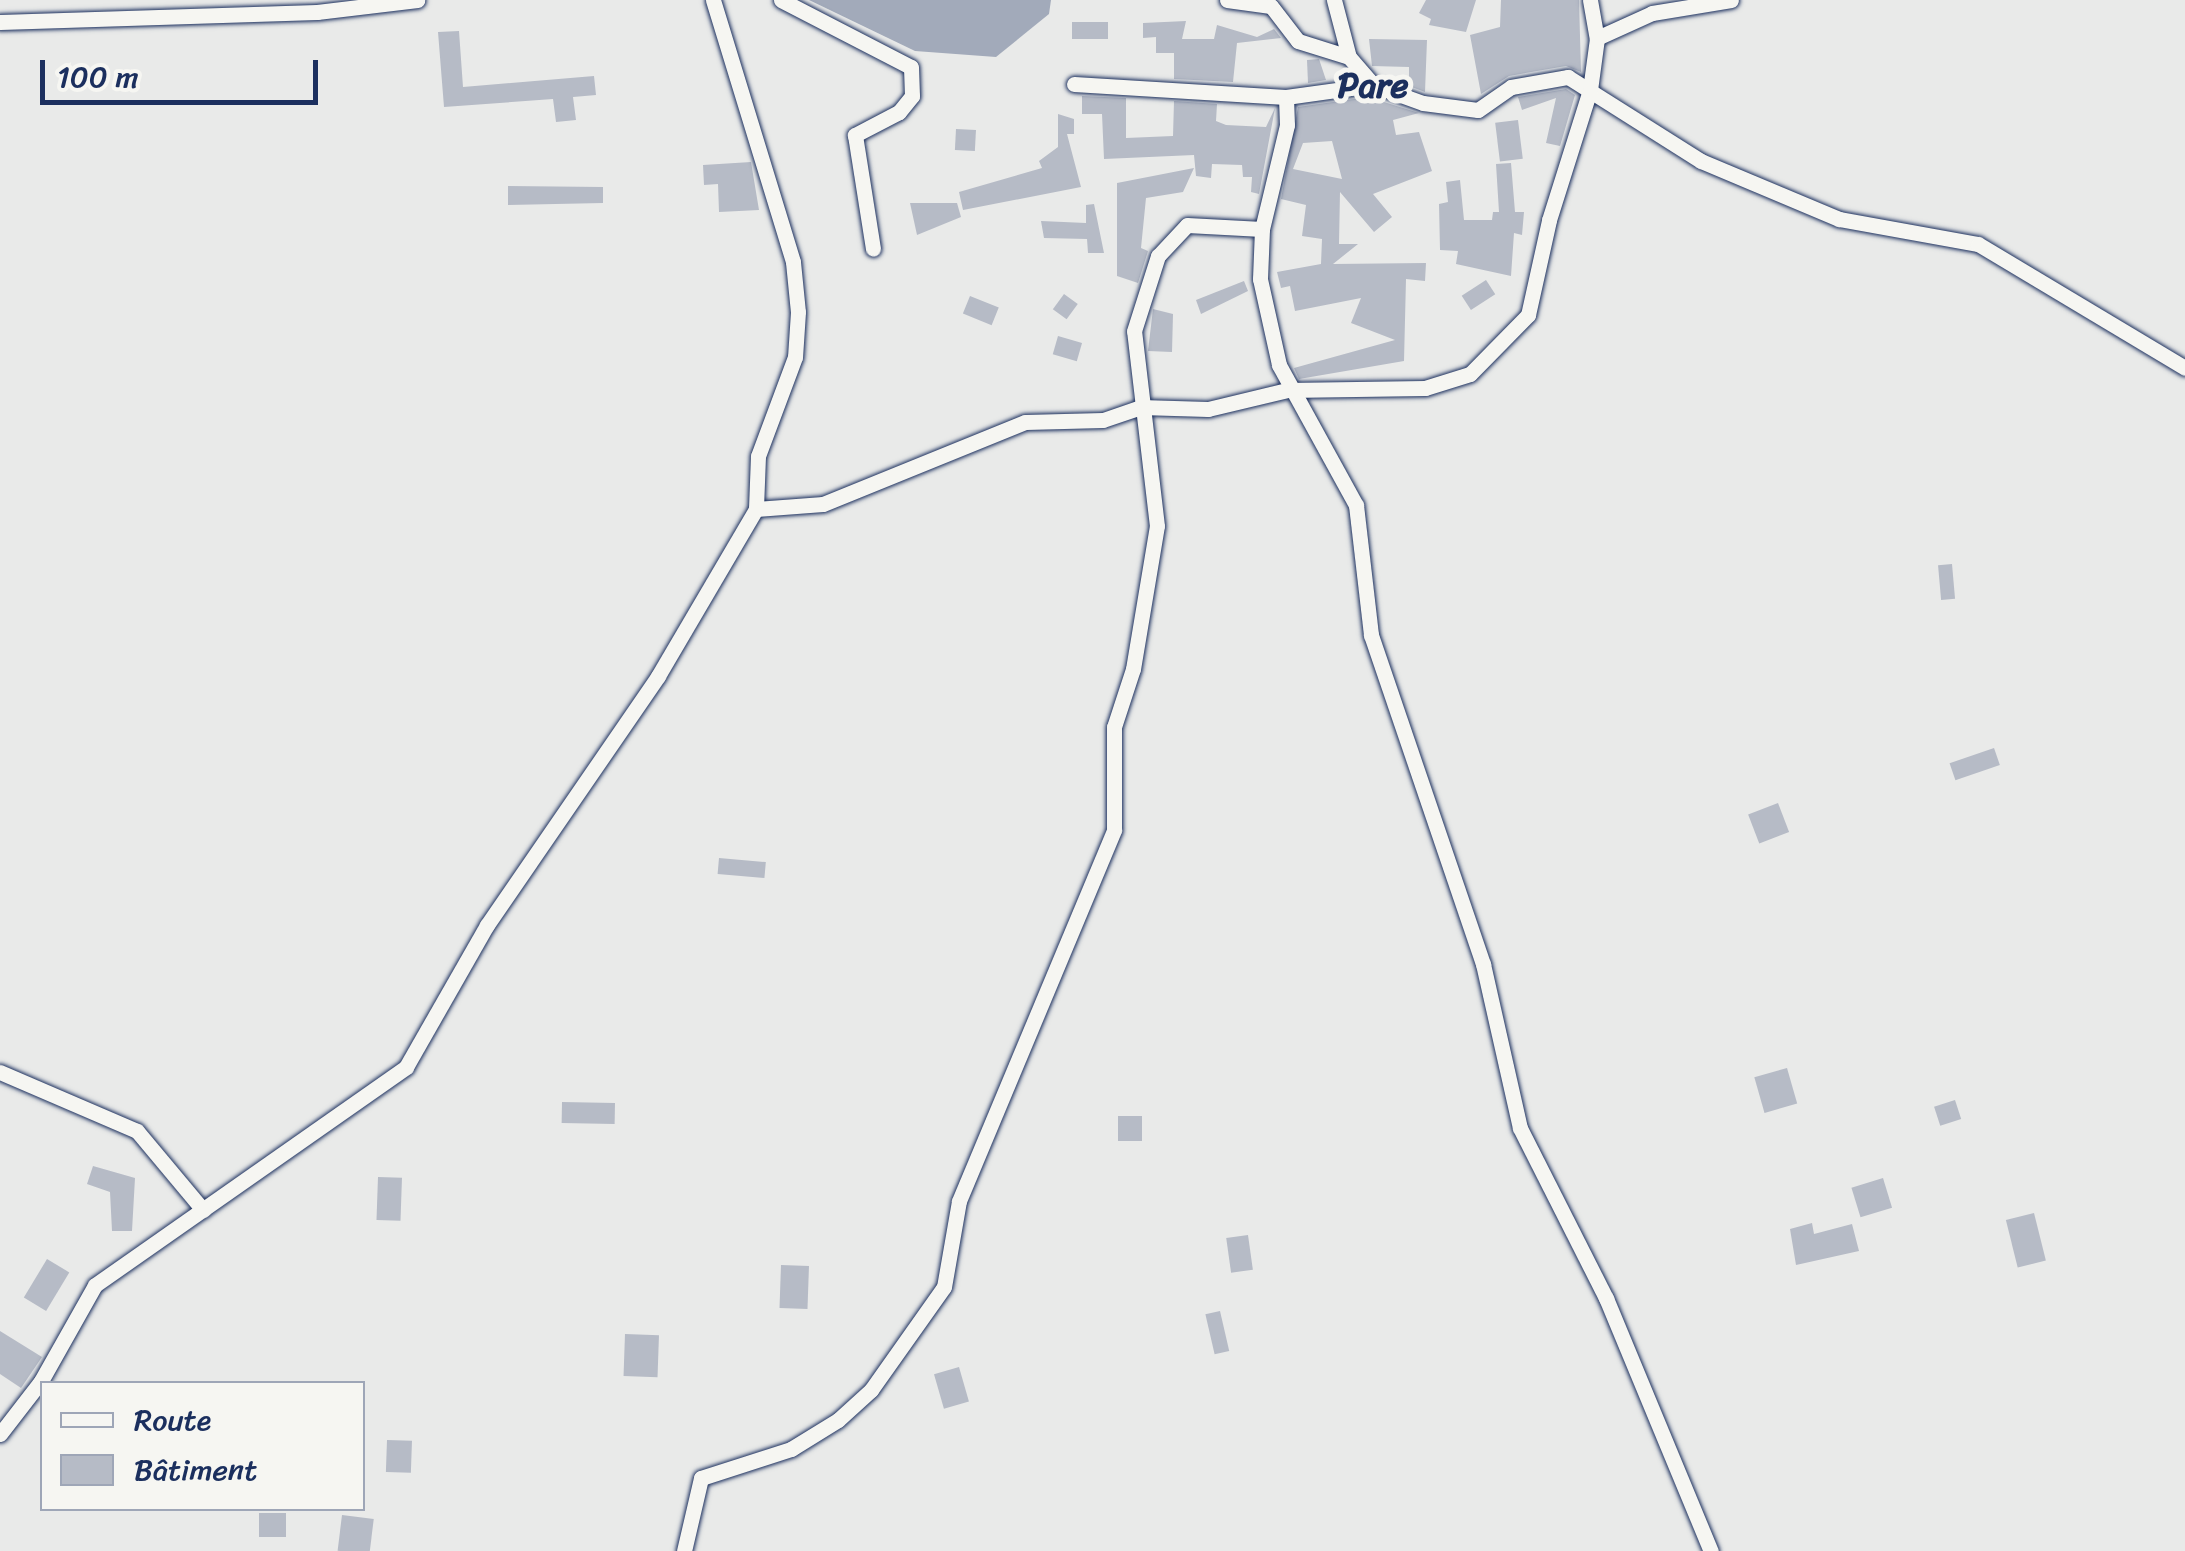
<!DOCTYPE html>
<html>
<head>
<meta charset="utf-8">
<style>
	body { margin:0 }
	#map { position:relative; width:2185px; height:1551px; overflow:hidden; background:#e9eae9; font-family:Sriracha,sans-serif }
	div>[style] { position:absolute }
	.water>* { inset:0; background:#a2aaba }
	.building>* { inset:0; background:#b6bbc6; transform-origin:0 0 }
	.roads { filter:drop-shadow(0 0 2px #1b2f5e) drop-shadow(0 0 2px #1b2f5e) }
	.minor>* { height:15px; margin:-7.5px; padding:0 7.5px; transform-origin:7.5px; border-radius:7.5px; background:#f6f6f2 }
	span { translate:-50% -50%; white-space:nowrap; text-align:center; line-height:1.15; -webkit-text-stroke:10px #f6f6f2; paint-order:stroke }
	.quarter-label { font-size:35px; color:#1b2f5e; font-weight:700 }
	.legend { position:absolute; left:40px; top:1381px; width:325px; height:130px; box-sizing:border-box; background:#f6f6f2; border:2px solid #9ea6b7; margin:0; padding:12px 18px; list-style:none; font-size:30px; color:#1b2f5e }
	.legend li { display:flex; align-items:center; gap:20px; height:50px }
	.legend b { width:50px; border:2px solid #9ea6b7 }
	.scale { position:absolute; left:40px; top:60px; width:278px; height:45px; box-sizing:border-box; border:5px solid #1b2f5e; border-top:0; padding-left:12px; font-size:30px; line-height:35px; white-space:nowrap; color:#1b2f5e; -webkit-text-stroke:8px #f6f6f2; paint-order:stroke }
</style>
</head>
<body>
<div id="map">
	<div class="water">
		<div style="clip-path:polygon(809px 0,1051px 0,1049px 14px,996px 57px,915px 51px)"></div>
	</div>
	<div class="building">
		<div style="clip-path:polygon(1426px 0,1476px 0,1466px 32px,1429px 25px,1431px 19px,1419px 13px)"></div>
		<div style="clip-path:polygon(1501px 0,1579px 0,1581px 72px,1566px 66px,1509px 76px,1481px 94px,1470px 35px,1500px 27px)"></div>
		<div style="clip-path:polygon(1186px 21px,1182px 39px,1214px 39px,1217px 25px,1257px 37px,1274px 29px,1281px 38px,1237px 43px,1233px 82px,1174px 79px,1174px 53px,1156px 53px,1156px 37px,1143px 38px,1143px 23px)"></div>
		<div style="left:1108px;top:22px;width:17px;height:36px;rotate:90deg"></div>
		<div style="clip-path:polygon(459px 31px,463px 87px,594px 76px,596px 95px,573px 97px,576px 120px,556px 122px,553px 99px,444px 107px,438px 32px)"></div>
		<div style="clip-path:polygon(1369px 39px,1427px 40px,1425px 92px,1409px 86px,1409px 67px,1372px 66px)"></div>
		<div style="clip-path:polygon(1319px 59px,1326px 80px,1308px 83px,1307px 60px)"></div>
		<div style="clip-path:polygon(1566px 89px,1575px 95px,1560px 146px,1546px 143px,1556px 98px,1522px 110px,1518px 97px)"></div>
		<div style="clip-path:polygon(1082px 96px,1126px 98px,1126px 138px,1173px 136px,1174px 101px,1217px 104px,1216px 121px,1226px 125px,1266px 127px,1275px 108px,1259px 194px,1251px 192px,1252px 177px,1243px 177px,1242px 165px,1212px 164px,1211px 178px,1196px 176px,1194px 155px,1104px 159px,1102px 114px,1082px 114px)"></div>
		<div style="clip-path:polygon(evenodd,1368px 97px,1419px 113px,1393px 120px,1396px 135px,1419px 132px,1432px 171px,1373px 194px,1392px 217px,1374px 232px,1340px 192px,1339px 244px,1358px 244px,1333px 264px,1426px 263px,1425px 281px,1406px 279px,1404px 361px,1299px 379px,1294px 368px,1395px 340px,1351px 323px,1361px 298px,1295px 311px,1290px 286px,1281px 288px,1277px 272px,1321px 264px,1322px 239px,1302px 236px,1306px 205px,1281px 199px,1298px 107px,1368px 97px,1332px 141px,1342px 179px,1293px 169px,1303px 143px,1332px 141px)"></div>
		<div style="clip-path:polygon(1058px 114px,1074px 119px,1074px 134px,1067px 134px,1081px 187px,963px 210px,959px 192px,1042px 168px,1039px 161px,1058px 147px)"></div>
		<div style="left:1518px;top:120px;width:39px;height:23px;rotate:83deg"></div>
		<div style="left:956px;top:129px;width:20px;height:21px;rotate:3deg"></div>
		<div style="clip-path:polygon(751px 162px,759px 210px,719px 212px,718px 184px,704px 185px,703px 165px)"></div>
		<div style="clip-path:polygon(1511px 163px,1515px 212px,1524px 212px,1522px 235px,1514px 233px,1511px 276px,1456px 264px,1458px 251px,1440px 250px,1439px 204px,1448px 202px,1446px 182px,1460px 180px,1464px 220px,1492px 220px,1493px 212px,1499px 212px,1496px 164px)"></div>
		<div style="clip-path:polygon(1194px 168px,1183px 192px,1146px 198px,1141px 248px,1148px 251px,1138px 283px,1117px 276px,1117px 183px)"></div>
		<div style="clip-path:polygon(508px 186px,603px 187px,603px 203px,508px 205px)"></div>
		<div style="clip-path:polygon(910px 203px,957px 203px,961px 217px,917px 235px)"></div>
		<div style="clip-path:polygon(1094px 204px,1104px 253px,1088px 253px,1087px 239px,1044px 238px,1041px 221px,1086px 223px,1086px 205px)"></div>
		<div style="left:1486px;top:280px;width:17px;height:29px;rotate:57deg"></div>
		<div style="clip-path:polygon(1244px 281px,1248px 291px,1201px 314px,1196px 300px)"></div>
		<div style="left:1064px;top:294px;width:17px;height:19px;rotate:36deg"></div>
		<div style="left:970px;top:296px;width:31px;height:19px;rotate:22deg"></div>
		<div style="clip-path:polygon(1153px 309px,1173px 314px,1172px 352px,1148px 351px)"></div>
		<div style="left:1058px;top:336px;width:25px;height:19px;rotate:16deg"></div>
		<div style="left:1952px;top:564px;width:35px;height:14px;rotate:85deg"></div>
		<div style="left:1994px;top:748px;width:18px;height:47px;rotate:71deg"></div>
		<div style="left:1778px;top:803px;width:31px;height:32px;rotate:69deg"></div>
		<div style="left:719px;top:858px;width:47px;height:16px;rotate:5deg"></div>
		<div style="left:1787px;top:1068px;width:37px;height:34px;rotate:74deg"></div>
		<div style="left:1955px;top:1100px;width:20px;height:22px;rotate:72deg"></div>
		<div style="left:562px;top:1102px;width:53px;height:21px;rotate:1deg"></div>
		<div style="left:1118px;top:1116px;width:24px;height:25px"></div>
		<div style="clip-path:polygon(93px 1166px,135px 1178px,132px 1231px,112px 1231px,110px 1192px,87px 1184px)"></div>
		<div style="left:378px;top:1177px;width:24px;height:43px;rotate:2deg"></div>
		<div style="left:1883px;top:1178px;width:31px;height:33px;rotate:73deg"></div>
		<div style="left:2034px;top:1213px;width:49px;height:29px;rotate:76deg"></div>
		<div style="clip-path:polygon(1812px 1223px,1814px 1234px,1852px 1224px,1859px 1251px,1796px 1265px,1790px 1229px)"></div>
		<div style="left:1248px;top:1235px;width:35px;height:22px;rotate:82deg"></div>
		<div style="left:47px;top:1259px;width:26px;height:45px;rotate:31deg"></div>
		<div style="left:781px;top:1265px;width:28px;height:43px;rotate:2deg"></div>
		<div style="left:1220px;top:1311px;width:41px;height:15px;rotate:77deg"></div>
		<div style="clip-path:polygon(0 1331px,42px 1357px,21px 1388px,0 1374px)"></div>
		<div style="left:625px;top:1334px;width:34px;height:42px;rotate:2deg"></div>
		<div style="left:959px;top:1367px;width:36px;height:26px;rotate:74deg"></div>
		<div style="left:387px;top:1440px;width:25px;height:32px;rotate:2deg"></div>
		<div style="left:259px;top:1513px;width:27px;height:24px"></div>
		<div style="left:342px;top:1515px;width:32px;height:36px;rotate:7deg"></div>
	</div>
	<div class="roads">
		<div class="minor">
			<div style="left:713px;top:0;width:274px;rotate:73deg"></div>
			<div style="left:793px;top:262px;width:50px;rotate:84.3deg"></div>
			<div style="left:798px;top:312px;width:45px;rotate:93.8deg"></div>
			<div style="left:795px;top:357px;width:106px;rotate:110.5deg"></div>
			<div style="left:758px;top:456px;width:53px;rotate:92.2deg"></div>
			<div style="left:781px;top:0;width:146px;rotate:27.3deg"></div>
			<div style="left:911px;top:67px;width:29px;rotate:88deg"></div>
			<div style="left:912px;top:96px;width:21px;rotate:129deg"></div>
			<div style="left:899px;top:112px;width:50px;rotate:152.4deg"></div>
			<div style="left:855px;top:135px;width:115px;rotate:81deg"></div>
			<div style="left:1227px;top:0;width:44px;rotate:7.8deg"></div>
			<div style="left:1271px;top:6px;width:44px;rotate:52.4deg"></div>
			<div style="left:1298px;top:41px;width:53px;rotate:17.4deg"></div>
			<div style="left:1334px;top:0;width:59px;rotate:75.3deg"></div>
			<div style="left:1349px;top:57px;width:37px;rotate:49deg"></div>
			<div style="left:1373px;top:85px;width:53px;rotate:19.8deg"></div>
			<div style="left:1423px;top:103px;width:55px;rotate:7.3deg"></div>
			<div style="left:1478px;top:110px;width:40px;rotate:-34.9deg"></div>
			<div style="left:1511px;top:87px;width:58px;rotate:-10deg"></div>
			<div style="left:1568px;top:77px;width:157px;rotate:32.3deg"></div>
			<div style="left:1701px;top:161px;width:150px;rotate:22.8deg"></div>
			<div style="left:1839px;top:219px;width:141px;rotate:10.2deg"></div>
			<div style="left:1978px;top:244px;width:241px;rotate:30.9deg"></div>
			<div style="left:1590px;top:0;width:39px;rotate:80deg"></div>
			<div style="left:0;top:22px;width:317px;rotate:-1.8deg"></div>
			<div style="left:317px;top:12px;width:101px;rotate:-6.8deg"></div>
			<div style="left:1074px;top:84px;width:212px;rotate:3.5deg"></div>
			<div style="left:1286px;top:97px;width:88px;rotate:-7.9deg"></div>
			<div style="left:1286px;top:97px;width:28px;rotate:88deg"></div>
			<div style="left:1287px;top:125px;width:107px;rotate:103.5deg"></div>
			<div style="left:1262px;top:229px;width:50px;rotate:92.3deg"></div>
			<div style="left:1260px;top:279px;width:88px;rotate:77.5deg"></div>
			<div style="left:1279px;top:365px;width:160px;rotate:61.2deg"></div>
			<div style="left:1356px;top:505px;width:131px;rotate:83.4deg"></div>
			<div style="left:1371px;top:635px;width:348px;rotate:71.2deg"></div>
			<div style="left:1483px;top:964px;width:168px;rotate:77.3deg"></div>
			<div style="left:1520px;top:1128px;width:191px;rotate:63.2deg"></div>
			<div style="left:1606px;top:1298px;width:274px;rotate:67.5deg"></div>
			<div style="left:0;top:1072px;width:149px;rotate:23.3deg"></div>
			<div style="left:137px;top:1131px;width:103px;rotate:50.1deg"></div>
			<div style="left:0;top:1434px;width:67px;rotate:-52.3deg"></div>
			<div style="left:41px;top:1381px;width:110px;rotate:-60.6deg"></div>
			<div style="left:95px;top:1285px;width:380px;rotate:-35deg"></div>
			<div style="left:406px;top:1067px;width:163px;rotate:-60.3deg"></div>
			<div style="left:487px;top:925px;width:302px;rotate:-55.5deg"></div>
			<div style="left:658px;top:676px;width:194px;rotate:-59.6deg"></div>
			<div style="left:756px;top:509px;width:67px;rotate:-4.3deg"></div>
			<div style="left:823px;top:504px;width:218px;rotate:-22.1deg"></div>
			<div style="left:1025px;top:422px;width:78px;rotate:-1.5deg"></div>
			<div style="left:1103px;top:420px;width:39px;rotate:-19deg"></div>
			<div style="left:1140px;top:407px;width:68px;rotate:1.7deg"></div>
			<div style="left:1208px;top:409px;width:81px;rotate:-13.5deg"></div>
			<div style="left:1287px;top:390px;width:138px;rotate:-0.8deg"></div>
			<div style="left:1425px;top:388px;width:47px;rotate:-17.3deg"></div>
			<div style="left:1470px;top:374px;width:83px;rotate:-45.5deg"></div>
			<div style="left:1528px;top:315px;width:97px;rotate:-77.5deg"></div>
			<div style="left:1549px;top:220px;width:136px;rotate:-72.5deg"></div>
			<div style="left:1590px;top:90px;width:52px;rotate:-82.3deg"></div>
			<div style="left:1597px;top:38px;width:60px;rotate:-24.4deg"></div>
			<div style="left:1652px;top:13px;width:80px;rotate:-9.3deg"></div>
			<div style="left:684px;top:1551px;width:75px;rotate:-76.9deg"></div>
			<div style="left:701px;top:1478px;width:95px;rotate:-17.9deg"></div>
			<div style="left:791px;top:1449px;width:55px;rotate:-31.7deg"></div>
			<div style="left:838px;top:1420px;width:45px;rotate:-42.3deg"></div>
			<div style="left:871px;top:1390px;width:126px;rotate:-54.7deg"></div>
			<div style="left:944px;top:1287px;width:87px;rotate:-80.1deg"></div>
			<div style="left:959px;top:1201px;width:402px;rotate:-67.3deg"></div>
			<div style="left:1114px;top:830px;width:103px;rotate:-90deg"></div>
			<div style="left:1114px;top:727px;width:61px;rotate:-71.9deg"></div>
			<div style="left:1133px;top:669px;width:145px;rotate:-80.5deg"></div>
			<div style="left:1157px;top:526px;width:196px;rotate:-96.7deg"></div>
			<div style="left:1134px;top:331px;width:79px;rotate:-72.3deg"></div>
			<div style="left:1158px;top:256px;width:42px;rotate:-46.9deg"></div>
			<div style="left:1187px;top:225px;width:75px;rotate:3.1deg"></div>
		</div>
	</div>
	<div class="quarter-label">
		<span style="left:1373px;top:85px">Pare</span>
	</div>
	<ul class="legend">
	<li><b style="height:12px;background:#f6f6f2"></b>Route</li>
	<li><b style="height:28px;background:#b6bbc6"></b>Bâtiment</li>
	</ul>
	<div class="scale">100 m</div>
</div>
</body>
</html>
